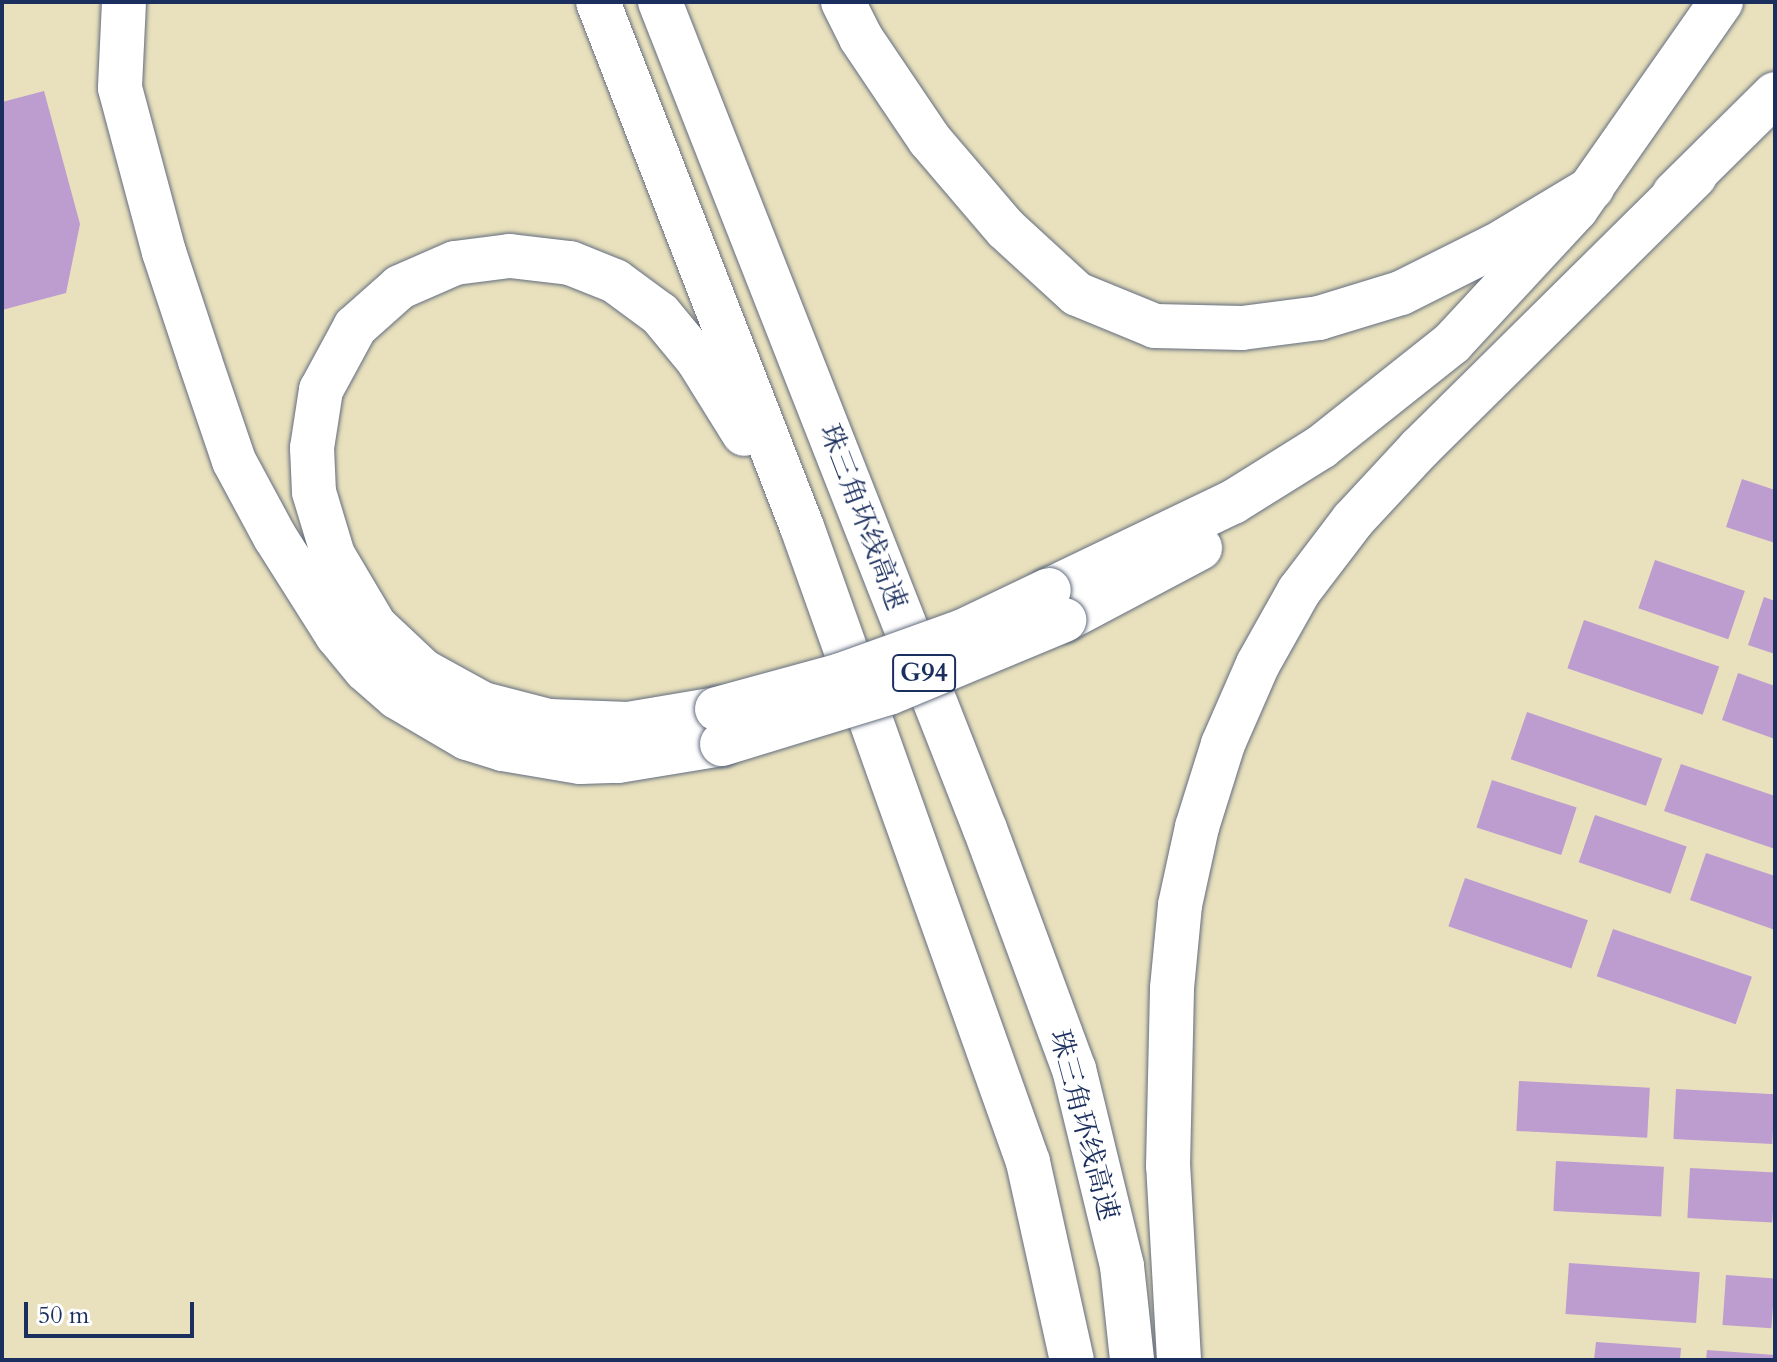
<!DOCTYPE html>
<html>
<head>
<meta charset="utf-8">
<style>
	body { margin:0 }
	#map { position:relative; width:1777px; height:1362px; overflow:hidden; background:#e9e1bd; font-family:Cardo,"Noto Serif SC",serif }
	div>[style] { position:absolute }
	.building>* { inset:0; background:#bd9cd0; transform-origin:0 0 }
	.roads { filter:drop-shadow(0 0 2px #636d7f) drop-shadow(0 0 2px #636d7f) }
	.motorway>* { height:44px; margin:-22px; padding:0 22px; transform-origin:22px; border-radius:22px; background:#fff }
	.bridges { filter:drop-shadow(0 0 2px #636d7f) drop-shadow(0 0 2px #636d7f) }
	.motorway-bridge>* { height:44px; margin:-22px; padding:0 22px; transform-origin:22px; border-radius:22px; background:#fff }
	span { translate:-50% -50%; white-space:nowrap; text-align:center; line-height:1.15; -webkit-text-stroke:6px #fff; paint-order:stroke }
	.shield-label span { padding:2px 6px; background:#fff; border:2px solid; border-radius:6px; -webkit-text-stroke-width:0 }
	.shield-label { font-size:26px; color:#1b2f5e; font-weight:700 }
	.street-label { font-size:28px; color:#1b2f5e }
	.frame { position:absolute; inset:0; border:4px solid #1b2f5e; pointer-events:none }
	.scale { position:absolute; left:24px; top:1302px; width:170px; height:36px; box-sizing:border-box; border:4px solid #1b2f5e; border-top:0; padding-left:10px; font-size:24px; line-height:28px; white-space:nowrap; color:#1b2f5e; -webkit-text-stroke:6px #fff; paint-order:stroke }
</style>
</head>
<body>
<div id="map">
	<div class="building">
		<div style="clip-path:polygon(44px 91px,80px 224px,66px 293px,2px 310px,2px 102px)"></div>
		<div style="clip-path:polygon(1742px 479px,1775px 490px,1775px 543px,1726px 527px)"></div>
		<div style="left:1655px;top:560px;width:95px;height:51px;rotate:19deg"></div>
		<div style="clip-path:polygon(1764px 597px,1775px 601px,1775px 654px,1748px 645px)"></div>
		<div style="left:1584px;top:620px;width:143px;height:51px;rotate:19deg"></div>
		<div style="clip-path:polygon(1738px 673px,1775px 686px,1775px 739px,1722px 720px)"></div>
		<div style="left:1527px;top:712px;width:143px;height:50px;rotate:19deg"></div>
		<div style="clip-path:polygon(1681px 764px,1775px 796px,1775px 849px,1664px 811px)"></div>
		<div style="left:1492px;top:780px;width:89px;height:50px;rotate:18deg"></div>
		<div style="left:1595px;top:815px;width:97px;height:50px;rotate:19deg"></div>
		<div style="clip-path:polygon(1706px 853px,1775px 876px,1775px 930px,1690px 900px)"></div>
		<div style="left:1465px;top:878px;width:130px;height:51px;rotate:19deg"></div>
		<div style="left:1613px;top:929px;width:147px;height:50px;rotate:19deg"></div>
		<div style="left:1519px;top:1081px;width:131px;height:50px;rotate:3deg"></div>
		<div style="left:1676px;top:1089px;width:99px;height:50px;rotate:3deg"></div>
		<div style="left:1556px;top:1161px;width:108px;height:50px;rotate:3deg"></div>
		<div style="left:1690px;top:1168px;width:85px;height:50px;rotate:3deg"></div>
		<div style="left:1569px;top:1263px;width:131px;height:51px;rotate:4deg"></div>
		<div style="left:1726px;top:1275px;width:49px;height:50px;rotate:4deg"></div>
		<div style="clip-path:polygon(1596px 1342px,1681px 1348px,1680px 1360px,1594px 1360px)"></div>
		<div style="clip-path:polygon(1707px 1350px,1775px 1355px,1775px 1360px,1706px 1360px)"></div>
	</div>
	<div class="roads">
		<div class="motorway">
			<div style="left:124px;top:2px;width:86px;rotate:92.7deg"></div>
			<div style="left:120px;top:88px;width:170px;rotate:75deg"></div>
			<div style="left:164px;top:252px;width:115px;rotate:71.7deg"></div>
			<div style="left:200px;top:361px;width:106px;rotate:71.2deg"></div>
			<div style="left:234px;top:461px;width:86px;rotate:61.7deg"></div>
			<div style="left:275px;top:537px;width:116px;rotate:57.7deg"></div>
			<div style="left:337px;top:635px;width:45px;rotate:50.4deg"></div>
			<div style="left:366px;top:670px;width:41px;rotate:41.1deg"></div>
			<div style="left:397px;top:697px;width:81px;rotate:30.4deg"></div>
			<div style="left:467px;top:738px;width:38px;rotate:17deg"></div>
			<div style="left:503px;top:749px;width:78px;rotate:9.6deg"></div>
			<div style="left:580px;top:762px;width:38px;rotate:-2deg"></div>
			<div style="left:618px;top:761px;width:105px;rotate:-9.3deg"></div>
			<div style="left:598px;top:2px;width:563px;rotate:68.77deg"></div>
			<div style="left:802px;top:527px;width:674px;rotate:70.41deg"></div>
			<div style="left:1028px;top:1162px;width:203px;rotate:77.5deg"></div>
			<div style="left:660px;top:2px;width:889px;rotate:68.55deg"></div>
			<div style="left:985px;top:829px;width:256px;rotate:69.7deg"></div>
			<div style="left:1074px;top:1069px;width:203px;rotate:76.3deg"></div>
			<div style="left:1122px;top:1266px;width:95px;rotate:83.9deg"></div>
			<div style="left:843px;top:2px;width:40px;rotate:63.4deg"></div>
			<div style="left:861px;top:38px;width:122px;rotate:56deg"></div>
			<div style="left:929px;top:139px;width:118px;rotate:49.5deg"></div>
			<div style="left:1006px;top:229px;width:96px;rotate:42.5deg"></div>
			<div style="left:1077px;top:294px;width:84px;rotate:22.3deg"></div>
			<div style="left:1155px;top:326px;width:87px;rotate:1.3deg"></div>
			<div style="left:1242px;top:328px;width:78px;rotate:-7.4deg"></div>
			<div style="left:1319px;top:318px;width:86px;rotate:-17deg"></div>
			<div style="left:1401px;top:293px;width:107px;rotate:-26.6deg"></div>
			<div style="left:1497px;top:245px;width:111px;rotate:-31deg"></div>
			<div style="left:1674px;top:194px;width:142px;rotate:-44.7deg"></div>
			<div style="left:1049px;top:590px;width:204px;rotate:-25.6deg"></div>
			<div style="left:1233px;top:502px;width:104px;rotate:-32deg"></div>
			<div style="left:1321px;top:447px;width:167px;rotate:-38.4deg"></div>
			<div style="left:1452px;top:343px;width:183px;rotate:-47.2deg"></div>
			<div style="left:1576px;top:209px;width:253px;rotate:-55deg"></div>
			<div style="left:1064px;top:620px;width:154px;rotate:-27.9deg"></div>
			<div style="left:717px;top:709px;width:90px;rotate:170.4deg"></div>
			<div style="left:628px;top:724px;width:79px;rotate:-177.8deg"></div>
			<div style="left:549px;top:721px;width:68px;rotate:-165.6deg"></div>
			<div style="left:483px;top:704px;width:68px;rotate:-151.2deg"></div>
			<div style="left:423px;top:671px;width:66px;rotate:-136.8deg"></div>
			<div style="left:375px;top:626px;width:82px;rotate:-120.6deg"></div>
			<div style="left:333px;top:555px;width:66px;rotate:-106.8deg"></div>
			<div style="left:314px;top:492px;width:44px;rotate:-92.6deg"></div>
			<div style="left:312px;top:448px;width:59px;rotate:-81.2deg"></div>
			<div style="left:321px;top:390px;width:72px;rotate:-61.6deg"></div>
			<div style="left:355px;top:327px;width:60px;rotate:-41.6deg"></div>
			<div style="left:400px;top:287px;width:60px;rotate:-23.6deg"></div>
			<div style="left:455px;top:263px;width:55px;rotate:-7.3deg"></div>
			<div style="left:510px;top:256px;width:60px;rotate:6.7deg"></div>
			<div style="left:570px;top:263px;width:48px;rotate:21.8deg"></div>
			<div style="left:615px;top:281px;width:56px;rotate:36.3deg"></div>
			<div style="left:660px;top:314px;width:60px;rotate:50.4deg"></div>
			<div style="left:698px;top:360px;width:87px;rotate:58.1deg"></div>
			<div style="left:1179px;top:1360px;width:194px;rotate:-93.2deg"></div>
			<div style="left:1168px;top:1166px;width:178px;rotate:-88.7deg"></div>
			<div style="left:1172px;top:988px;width:83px;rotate:-84.5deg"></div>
			<div style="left:1180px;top:905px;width:80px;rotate:-77.7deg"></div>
			<div style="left:1197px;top:827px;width:87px;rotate:-72.6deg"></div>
			<div style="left:1223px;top:744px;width:87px;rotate:-66.4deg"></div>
			<div style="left:1258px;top:664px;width:84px;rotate:-60.7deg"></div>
			<div style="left:1299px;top:591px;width:89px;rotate:-52.7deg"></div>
			<div style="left:1353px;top:520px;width:98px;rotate:-47.1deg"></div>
			<div style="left:1420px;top:448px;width:387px;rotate:-44.7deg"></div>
		</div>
	</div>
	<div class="bridges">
		<div class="motorway-bridge">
			<div style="left:717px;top:709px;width:129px;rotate:-15.3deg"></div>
			<div style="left:841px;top:675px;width:130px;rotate:-19.8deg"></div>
			<div style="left:963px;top:631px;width:95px;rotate:-25.5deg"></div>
			<div style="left:722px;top:744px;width:175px;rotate:-17deg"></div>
			<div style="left:889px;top:693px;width:190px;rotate:-22.6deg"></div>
		</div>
	</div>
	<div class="shield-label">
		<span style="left:924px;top:673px">G94</span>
	</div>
	<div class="street-label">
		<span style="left:863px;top:517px;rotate:69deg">珠三角环线高速</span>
		<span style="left:1084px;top:1125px;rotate:75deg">珠三角环线高速</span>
	</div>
	<div class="frame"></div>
	<div class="scale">50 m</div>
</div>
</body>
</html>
